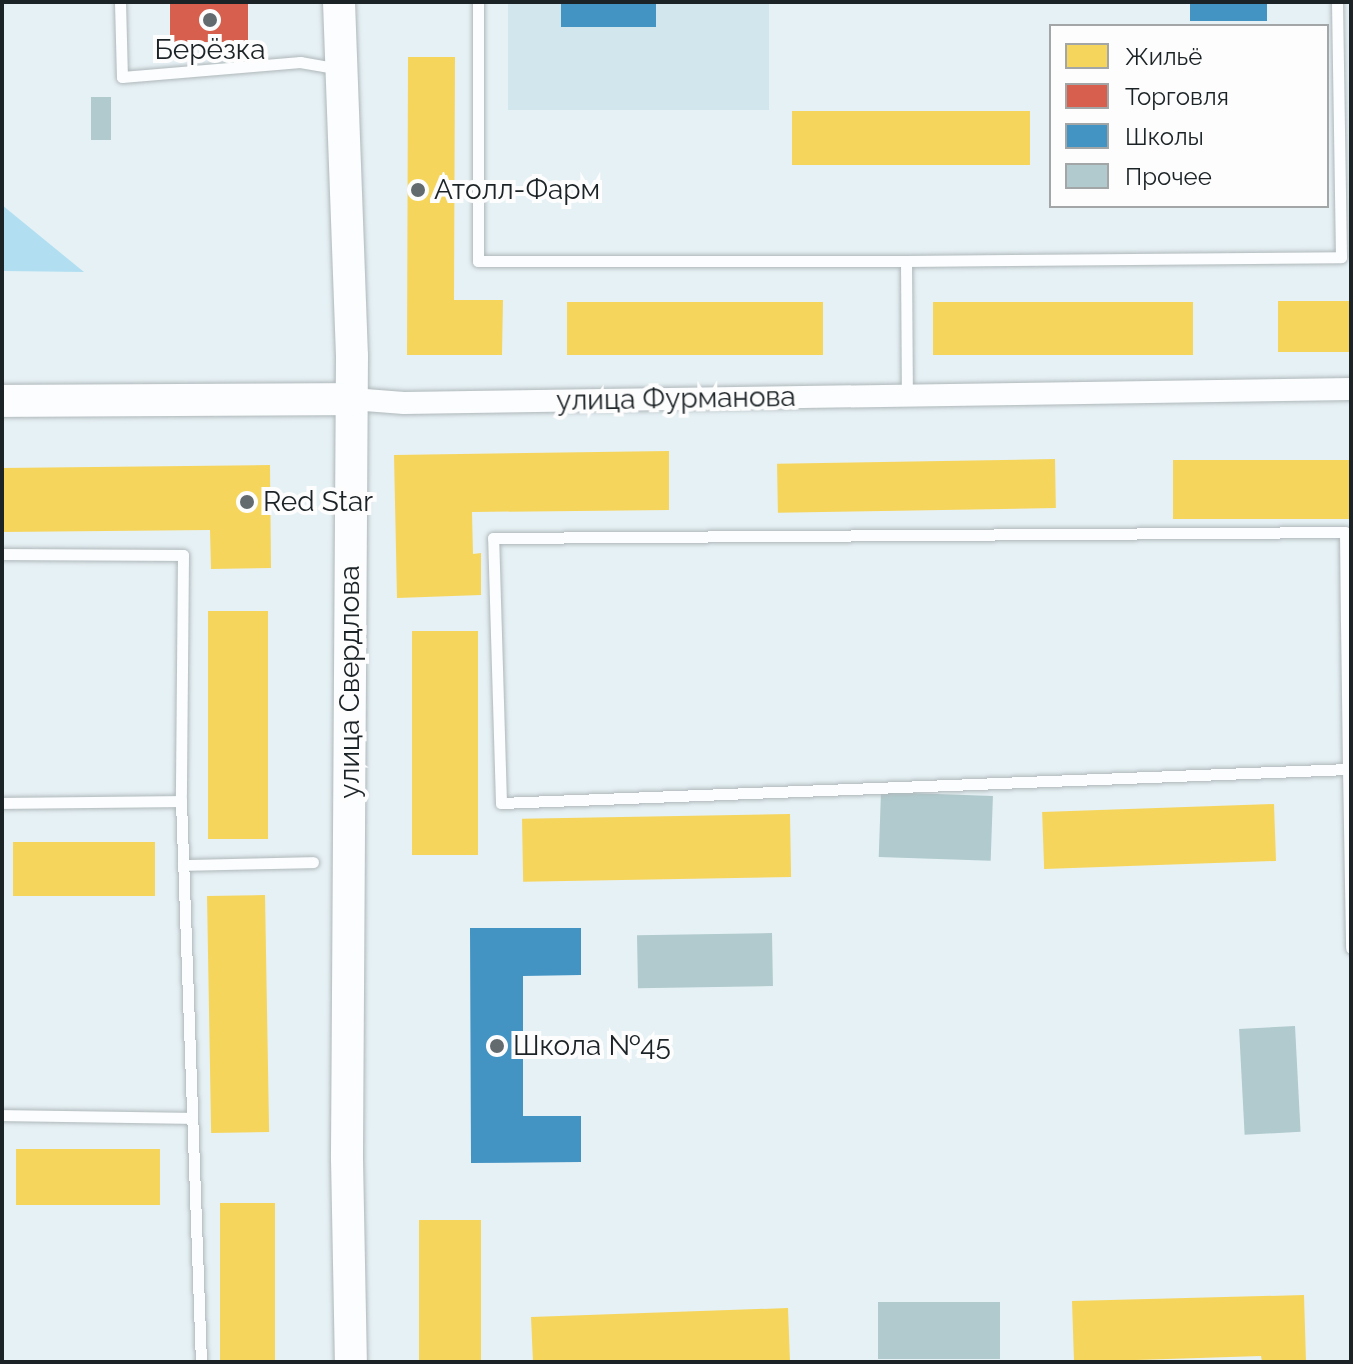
<!DOCTYPE html>
<html>
<head>
<meta charset="utf-8">
<style>
	body { margin:0 }
	#map { position:relative; width:1353px; height:1364px; overflow:hidden; background:#e6f1f5; font-family:Raleway,sans-serif }
	div>[style] { position:absolute }
	.built>* { inset:0; background:#d2e6ee; transform-origin:0 0 }
	.green>* { inset:0; background:#b1dff1 }
	.homes>* { inset:0; background:#f6d55c; transform-origin:0 0 }
	.shops>* { inset:0; background:#d6604d; transform-origin:0 0 }
	.schools>* { inset:0; background:#4393c3; transform-origin:0 0 }
	.building>* { inset:0; background:#b1cacd; transform-origin:0 0 }
	.roads { filter:drop-shadow(0 0 2px #afb7ba) drop-shadow(0 0 2px #afb7ba) }
	.lane>* { height:11px; margin:-5.5px; padding:0 5.5px; transform-origin:5.5px; border-radius:5.5px; background:#fbfdfe }
	.street>* { height:22px; margin:-11px; padding:0 11px; transform-origin:11px; border-radius:11px; background:#fbfdfe }
	.secondary>* { height:32px; margin:-16px; padding:0 16px; transform-origin:16px; border-radius:16px; background:#fbfdfe }
	.dots>* { width:22px; height:22px; translate:-50% -50%; box-sizing:border-box; border:4px solid #fdfdfd; border-radius:50% }
	span { translate:-50% -50%; white-space:nowrap; text-align:center; line-height:1.15; -webkit-text-stroke:8px #fdfdfd; paint-order:stroke }
	.poi-label { font-size:28px; color:#1c2326 }
	.left { translate:0 -50%; text-align:left }
	.street-label { font-size:28px; color:#1c2326 }
	.frame { position:absolute; inset:0; border:4px solid #1c2326; pointer-events:none }
	.legend { position:absolute; left:1049px; top:24px; width:280px; height:184px; box-sizing:border-box; background:#fdfdfd; border:2px solid #a3a6a7; margin:0; padding:10px 14px; list-style:none; font-size:24px; color:#1c2326 }
	.legend li { display:flex; align-items:center; gap:16px; height:40px }
	.legend b { width:40px; border:2px solid #a3a6a7 }
</style>
</head>
<body>
<div id="map">
	<div class="built">
		<div style="left:508px;top:2px;width:261px;height:108px"></div>
	</div>
	<div class="green">
		<div style="clip-path:polygon(2px 205px,84px 272px,2px 271px)"></div>
	</div>
	<div class="homes">
		<div style="clip-path:polygon(408px 57px,455px 57px,454px 300px,503px 300px,502px 355px,407px 355px)"></div>
		<div style="left:1030px;top:111px;width:54px;height:238px;rotate:90deg"></div>
		<div style="left:1351px;top:301px;width:51px;height:73px;rotate:90deg"></div>
		<div style="left:567px;top:302px;width:256px;height:53px"></div>
		<div style="left:933px;top:302px;width:260px;height:53px"></div>
		<div style="clip-path:polygon(669px 451px,669px 510px,472px 512px,473px 554px,481px 553px,481px 595px,397px 598px,394px 455px)"></div>
		<div style="left:1055px;top:459px;width:49px;height:278px;rotate:89deg"></div>
		<div style="left:1351px;top:460px;width:59px;height:178px;rotate:90deg"></div>
		<div style="clip-path:polygon(270px 465px,271px 568px,211px 569px,210px 530px,2px 532px,2px 468px)"></div>
		<div style="left:268px;top:611px;width:228px;height:60px;rotate:90deg"></div>
		<div style="left:412px;top:631px;width:66px;height:224px"></div>
		<div style="left:1274px;top:804px;width:57px;height:232px;rotate:88deg"></div>
		<div style="left:790px;top:814px;width:63px;height:268px;rotate:89deg"></div>
		<div style="left:13px;top:842px;width:142px;height:54px"></div>
		<div style="left:265px;top:895px;width:237px;height:58px;rotate:89deg"></div>
		<div style="left:16px;top:1149px;width:144px;height:56px"></div>
		<div style="left:220px;top:1203px;width:55px;height:159px"></div>
		<div style="left:419px;top:1220px;width:62px;height:142px"></div>
		<div style="clip-path:polygon(1304px 1295px,1306px 1362px,1262px 1362px,1261px 1356px,1074px 1362px,1072px 1301px)"></div>
		<div style="clip-path:polygon(788px 1308px,790px 1362px,533px 1362px,531px 1317px)"></div>
	</div>
	<div class="shops">
		<div style="left:170px;top:2px;width:78px;height:40px"></div>
	</div>
	<div class="schools">
		<div style="left:561px;top:2px;width:95px;height:25px"></div>
		<div style="left:1190px;top:2px;width:77px;height:19px"></div>
		<div style="clip-path:polygon(470px 928px,581px 928px,581px 975px,523px 976px,523px 1116px,581px 1116px,581px 1162px,471px 1163px)"></div>
	</div>
	<div class="building">
		<div style="left:91px;top:97px;width:20px;height:43px"></div>
		<div style="left:881px;top:792px;width:112px;height:65px;rotate:2deg"></div>
		<div style="left:772px;top:933px;width:53px;height:135px;rotate:89deg"></div>
		<div style="left:1295px;top:1026px;width:106px;height:56px;rotate:87deg"></div>
		<div style="left:878px;top:1302px;width:122px;height:57px"></div>
	</div>
	<div class="roads">
		<div class="lane">
			<div style="left:120px;top:2px;width:75px;rotate:88.5deg"></div>
			<div style="left:122px;top:77px;width:179px;rotate:-4.8deg"></div>
			<div style="left:300px;top:62px;width:40px;rotate:10deg"></div>
			<div style="left:478px;top:2px;width:259px;rotate:90deg"></div>
			<div style="left:478px;top:261px;width:428px"></div>
			<div style="left:906px;top:261px;width:435px;rotate:-0.5deg"></div>
			<div style="left:1341px;top:257px;width:255px;rotate:-90.9deg"></div>
			<div style="left:906px;top:261px;width:134px;rotate:89.6deg"></div>
			<div style="left:2px;top:554px;width:181px;rotate:0.3deg"></div>
			<div style="left:183px;top:555px;width:246px;rotate:90.5deg"></div>
			<div style="left:181px;top:801px;width:179px;rotate:179.4deg"></div>
			<div style="left:1348px;top:769px;width:848px;rotate:177.7deg"></div>
			<div style="left:501px;top:803px;width:265px;rotate:-91.7deg"></div>
			<div style="left:493px;top:538px;width:852px;rotate:-0.4deg"></div>
			<div style="left:1345px;top:532px;width:91px;rotate:89.4deg"></div>
			<div style="left:1346px;top:623px;width:146px;rotate:89.2deg"></div>
			<div style="left:1348px;top:769px;width:179px;rotate:89deg"></div>
			<div style="left:181px;top:801px;width:561px;rotate:87.96deg"></div>
			<div style="left:183px;top:865px;width:130px;rotate:-1.3deg"></div>
			<div style="left:2px;top:1115px;width:190px;rotate:0.9deg"></div>
		</div>
		<div class="street">
			<div style="left:352px;top:399px;width:52px;rotate:4.4deg"></div>
			<div style="left:404px;top:403px;width:947px;rotate:-0.85deg"></div>
		</div>
		<div class="secondary">
			<div style="left:339px;top:2px;width:354px;rotate:87.9deg"></div>
			<div style="left:352px;top:356px;width:803px;rotate:90.36deg"></div>
			<div style="left:347px;top:1159px;width:203px;rotate:88.9deg"></div>
			<div style="left:2px;top:401px;width:350px;rotate:-0.3deg"></div>
		</div>
	</div>
	<div class="dots">
		<div style="left:210px;top:20px;background:#636b6e"></div>
		<div style="left:418px;top:190px;background:#636b6e"></div>
		<div style="left:247px;top:502px;background:#636b6e"></div>
		<div style="left:497px;top:1046px;background:#636b6e"></div>
	</div>
	<div class="poi-label">
		<span style="left:210px;top:50px">Берёзка</span>
		<span class="left" style="left:434px;top:190px">Атолл-Фарм</span>
		<span class="left" style="left:263px;top:502px">Red Star</span>
		<span class="left" style="left:513px;top:1046px">Школа №45</span>
	</div>
	<div class="street-label">
		<span style="left:676px;top:399px;rotate:-1deg">улица Фурманова</span>
		<span style="left:350px;top:682px;rotate:-90deg">улица Свердлова</span>
	</div>
	<div class="frame"></div>
	<ul class="legend">
	<li><b style="height:22px;background:#f6d55c"></b>Жильё</li>
	<li><b style="height:22px;background:#d6604d"></b>Торговля</li>
	<li><b style="height:22px;background:#4393c3"></b>Школы</li>
	<li><b style="height:22px;background:#b1cacd"></b>Прочее</li>
	</ul>
</div>
</body>
</html>
